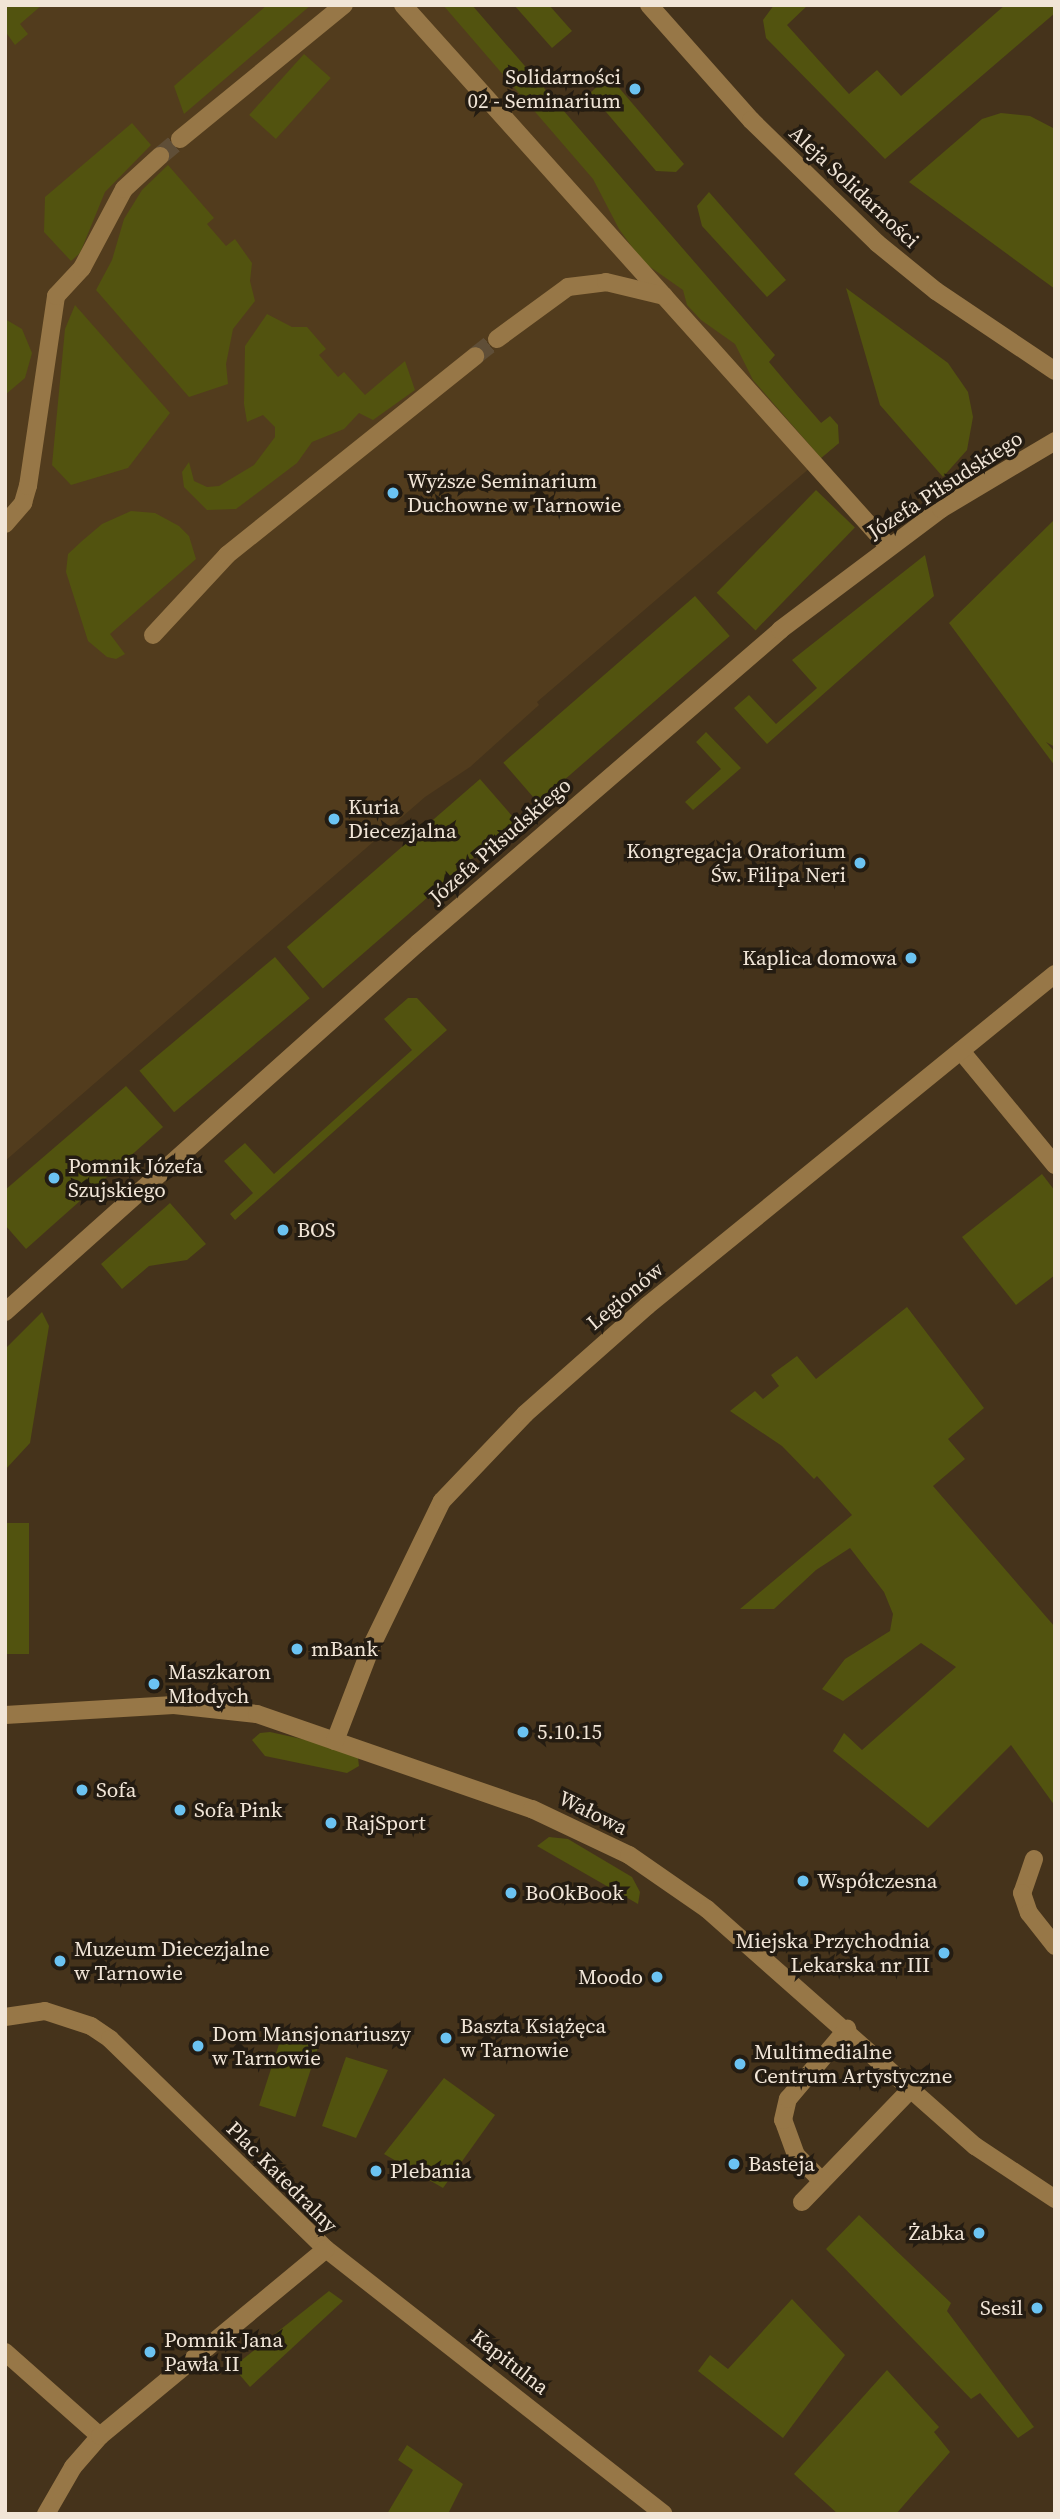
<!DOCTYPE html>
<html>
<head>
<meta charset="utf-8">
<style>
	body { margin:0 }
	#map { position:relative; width:1060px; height:2519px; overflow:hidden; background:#45331b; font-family:"Source Serif 4",serif }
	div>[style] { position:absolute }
	.built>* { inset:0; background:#523c1d }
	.green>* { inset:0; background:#52530f; transform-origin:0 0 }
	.minor-tunnel>* { height:18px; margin-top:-9px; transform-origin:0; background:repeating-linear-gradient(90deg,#5f4e37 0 18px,transparent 0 27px) }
	.minor>* { height:18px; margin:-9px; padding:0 9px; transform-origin:9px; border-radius:9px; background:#977747 }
	.dots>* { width:19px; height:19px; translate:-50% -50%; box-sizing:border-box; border:4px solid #241c12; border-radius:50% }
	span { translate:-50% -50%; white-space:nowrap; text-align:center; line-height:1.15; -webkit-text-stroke:7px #241c12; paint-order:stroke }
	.poi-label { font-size:21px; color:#f1e5d7 }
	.right { translate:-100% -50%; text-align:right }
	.left { translate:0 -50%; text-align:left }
	.street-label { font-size:21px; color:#f1e5d7 }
	.frame { position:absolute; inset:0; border:7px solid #f1e5d7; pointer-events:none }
</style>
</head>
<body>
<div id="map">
	<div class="built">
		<div style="clip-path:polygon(5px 5px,453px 5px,839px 443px,537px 702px,539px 705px,470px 767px,425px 797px,5px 1161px)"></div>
	</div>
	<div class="green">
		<div style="clip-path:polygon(5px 5px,42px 5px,20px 24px,28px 34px,15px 45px,5px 31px)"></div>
		<div style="clip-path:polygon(267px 5px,311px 5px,184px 114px,174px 86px)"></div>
		<div style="clip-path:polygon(443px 5px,472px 5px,775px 355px,769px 362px,795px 393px,821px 423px,830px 416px,838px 425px,839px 443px,821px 458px,753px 380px,735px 344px,701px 320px,687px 305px,683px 290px,643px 262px,619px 229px,593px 179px)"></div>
		<div style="clip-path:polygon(514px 5px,549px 5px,572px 31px,552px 48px)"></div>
		<div style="clip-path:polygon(774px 5px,808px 5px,787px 25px,849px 94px,877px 70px,901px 96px,1005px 5px,1055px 5px,1055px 13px,885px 159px,766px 38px,763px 20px)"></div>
		<div style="left:304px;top:54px;width:36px;height:82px;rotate:42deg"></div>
		<div style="clip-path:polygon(609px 76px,684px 164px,676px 172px,656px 171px,590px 93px)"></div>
		<div style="clip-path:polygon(1001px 113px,1030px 116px,1055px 129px,1055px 289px,909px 182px,982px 119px)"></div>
		<div style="clip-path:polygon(132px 123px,151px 145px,105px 192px,80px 253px,71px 261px,44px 232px,45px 197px)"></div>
		<div style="clip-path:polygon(168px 165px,214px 218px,207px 224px,226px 246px,235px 239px,252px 263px,250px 281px,255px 301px,233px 329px,226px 364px,228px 384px,189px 397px,96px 290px,112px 260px,124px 219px,142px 190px)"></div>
		<div style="clip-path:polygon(709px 192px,786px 280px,767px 297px,702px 226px,697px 206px)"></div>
		<div style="clip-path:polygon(846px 288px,948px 363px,968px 392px,973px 417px,967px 450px,943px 477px,880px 405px)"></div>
		<div style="clip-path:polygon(75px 305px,170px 413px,128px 468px,71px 485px,52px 465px,65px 329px)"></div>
		<div style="clip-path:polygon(267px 314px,292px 327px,307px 327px,326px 349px,319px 355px,338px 377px,344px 372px,365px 395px,405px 361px,415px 390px,373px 420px,359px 413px,344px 429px,312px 442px,297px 463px,236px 509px,207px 510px,184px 487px,182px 472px,189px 462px,194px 481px,207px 487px,219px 486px,254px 465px,275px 437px,275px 427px,263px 415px,247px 422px,244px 404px,245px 346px)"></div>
		<div style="clip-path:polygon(5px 319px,22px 329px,32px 353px,25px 378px,5px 395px)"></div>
		<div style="left:816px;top:490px;width:54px;height:143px;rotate:44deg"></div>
		<div style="clip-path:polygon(131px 511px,155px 513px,179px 526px,189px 536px,196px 559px,110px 634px,125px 654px,116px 659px,107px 657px,88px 641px,66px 572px,68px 554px,82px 541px,102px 524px)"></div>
		<div style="clip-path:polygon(1055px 519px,1055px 747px,1046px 742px,1055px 752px,1055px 766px,949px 623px)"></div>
		<div style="clip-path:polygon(925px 555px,934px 596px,767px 744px,734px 708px,749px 695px,776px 724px,817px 688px,792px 660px)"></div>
		<div style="left:695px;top:596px;width:53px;height:254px;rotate:49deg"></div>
		<div style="clip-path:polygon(706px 732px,741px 768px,693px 810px,685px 802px,721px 769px,696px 742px)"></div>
		<div style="left:480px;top:779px;width:55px;height:256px;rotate:49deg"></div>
		<div style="left:275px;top:957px;width:54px;height:177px;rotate:50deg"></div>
		<div style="clip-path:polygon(408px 998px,417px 998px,447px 1030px,235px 1220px,230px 1214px,253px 1193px,224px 1161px,245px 1143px,274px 1174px,412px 1050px,384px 1019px)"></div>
		<div style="clip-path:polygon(126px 1086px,163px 1127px,26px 1249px,5px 1225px,5px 1190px)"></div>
		<div style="clip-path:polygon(1042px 1174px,1055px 1191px,1055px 1275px,1016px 1305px,962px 1237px)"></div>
		<div style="clip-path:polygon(170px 1203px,206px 1244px,187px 1260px,149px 1266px,122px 1289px,101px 1264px)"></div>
		<div style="clip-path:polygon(907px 1307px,984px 1408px,948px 1439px,965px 1459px,933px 1486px,1055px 1627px,1055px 1806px,1011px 1745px,928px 1828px,833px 1751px,844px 1733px,862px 1750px,956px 1667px,921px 1643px,843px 1701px,822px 1689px,845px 1659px,890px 1631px,893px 1614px,884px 1592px,850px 1548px,816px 1570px,774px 1609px,740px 1609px,852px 1515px,817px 1476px,814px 1479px,782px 1446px,730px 1411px,755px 1391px,763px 1399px,779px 1386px,771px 1375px,797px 1356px,816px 1379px)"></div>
		<div style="clip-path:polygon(42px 1312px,49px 1326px,30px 1443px,5px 1470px,5px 1349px)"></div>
		<div style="left:5px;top:1523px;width:24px;height:131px"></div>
		<div style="clip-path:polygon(270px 1732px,343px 1748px,358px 1758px,359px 1766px,347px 1773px,265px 1756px,252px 1740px,260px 1733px)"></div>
		<div style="clip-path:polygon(549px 1837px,568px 1839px,632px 1877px,640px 1892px,638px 1904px,537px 1846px)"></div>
		<div style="left:282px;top:2035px;width:38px;height:74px;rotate:18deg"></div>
		<div style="clip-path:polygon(346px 2057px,388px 2070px,356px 2138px,322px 2126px)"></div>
		<div style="clip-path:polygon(444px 2078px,495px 2115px,443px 2188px,384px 2154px)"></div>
		<div style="clip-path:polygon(859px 2215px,951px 2303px,947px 2311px,1034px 2427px,1018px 2438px,980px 2393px,971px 2399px,826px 2249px)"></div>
		<div style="clip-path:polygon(329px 2291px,343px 2301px,250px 2387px,233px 2367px)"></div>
		<div style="clip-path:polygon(792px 2299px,845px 2355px,783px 2438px,698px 2371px,710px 2355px,728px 2369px)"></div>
		<div style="clip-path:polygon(887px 2370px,939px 2427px,934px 2432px,950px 2452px,896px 2514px,838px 2514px,794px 2474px)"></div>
		<div style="clip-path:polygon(407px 2445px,463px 2484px,448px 2514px,387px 2514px,413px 2470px,398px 2460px)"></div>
	</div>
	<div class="minor-tunnel">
		<div style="left:160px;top:156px;width:26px;rotate:-40deg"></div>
		<div style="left:475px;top:356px;width:28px;rotate:-38deg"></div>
	</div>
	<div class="minor">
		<div style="left:403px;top:5px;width:728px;rotate:48.12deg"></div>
		<div style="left:649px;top:5px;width:154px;rotate:48.4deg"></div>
		<div style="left:751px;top:120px;width:176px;rotate:44.3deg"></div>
		<div style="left:877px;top:243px;width:76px;rotate:39.1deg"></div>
		<div style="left:936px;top:291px;width:143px;rotate:33.9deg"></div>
		<div style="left:180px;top:139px;width:212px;rotate:-39.3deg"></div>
		<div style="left:497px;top:339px;width:88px;rotate:-36.2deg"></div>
		<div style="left:568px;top:287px;width:38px;rotate:-7deg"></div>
		<div style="left:606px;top:282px;width:60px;rotate:13.6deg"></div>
		<div style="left:5px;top:524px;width:28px;rotate:-49deg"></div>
		<div style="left:23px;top:503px;width:18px;rotate:-74deg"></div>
		<div style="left:28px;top:486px;width:192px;rotate:-81.6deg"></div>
		<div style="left:56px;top:296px;width:38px;rotate:-47deg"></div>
		<div style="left:82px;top:268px;width:89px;rotate:-62deg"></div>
		<div style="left:124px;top:189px;width:49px;rotate:-42.5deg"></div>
		<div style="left:153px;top:635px;width:109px;rotate:-47.2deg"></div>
		<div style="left:227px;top:555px;width:318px;rotate:-38.7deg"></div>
		<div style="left:961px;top:1051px;width:148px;rotate:50.5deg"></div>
		<div style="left:5px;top:1312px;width:554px;rotate:-41.78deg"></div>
		<div style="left:418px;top:943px;width:479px;rotate:-40.8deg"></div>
		<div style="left:780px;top:630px;width:201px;rotate:-36.9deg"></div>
		<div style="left:941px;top:509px;width:133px;rotate:-30.8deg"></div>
		<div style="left:5px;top:1715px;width:169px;rotate:-3.4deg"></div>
		<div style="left:174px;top:1705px;width:83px;rotate:6.2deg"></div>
		<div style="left:257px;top:1714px;width:291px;rotate:19.1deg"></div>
		<div style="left:532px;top:1809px;width:107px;rotate:25.4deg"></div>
		<div style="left:629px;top:1855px;width:95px;rotate:34.7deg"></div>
		<div style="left:707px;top:1909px;width:358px;rotate:41.5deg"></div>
		<div style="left:975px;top:2146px;width:96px;rotate:33.5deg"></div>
		<div style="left:335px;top:1741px;width:101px;rotate:-69deg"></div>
		<div style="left:371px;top:1647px;width:162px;rotate:-64.1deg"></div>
		<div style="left:442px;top:1501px;width:120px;rotate:-46.3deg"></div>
		<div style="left:525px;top:1414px;width:163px;rotate:-41.5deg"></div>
		<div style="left:647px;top:1306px;width:526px;rotate:-39.14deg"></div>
		<div style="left:1034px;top:1859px;width:36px;rotate:109deg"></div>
		<div style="left:1022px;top:1893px;width:21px;rotate:71deg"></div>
		<div style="left:1029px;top:1913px;width:42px;rotate:51.8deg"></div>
		<div style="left:5px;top:2017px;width:40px;rotate:-8.5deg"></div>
		<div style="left:45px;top:2011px;width:48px;rotate:18.1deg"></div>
		<div style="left:91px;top:2026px;width:23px;rotate:34deg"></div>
		<div style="left:110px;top:2039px;width:301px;rotate:44.2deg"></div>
		<div style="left:326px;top:2249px;width:429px;rotate:38.1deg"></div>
		<div style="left:822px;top:2181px;width:37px;rotate:-135deg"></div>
		<div style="left:796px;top:2155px;width:37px;rotate:-110deg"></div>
		<div style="left:783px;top:2120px;width:22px;rotate:-77deg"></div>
		<div style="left:788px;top:2099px;width:92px;rotate:-49.9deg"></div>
		<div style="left:802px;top:2202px;width:158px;rotate:-46deg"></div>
		<div style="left:5px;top:2352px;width:127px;rotate:41.5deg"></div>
		<div style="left:46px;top:2514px;width:54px;rotate:-60.1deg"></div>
		<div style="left:73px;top:2467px;width:41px;rotate:-48.9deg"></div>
		<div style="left:100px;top:2436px;width:293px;rotate:-39.6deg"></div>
	</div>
	<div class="dots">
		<div style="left:635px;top:89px;background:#6bc3f2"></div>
		<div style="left:393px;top:493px;background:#6bc3f2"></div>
		<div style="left:334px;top:819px;background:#6bc3f2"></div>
		<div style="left:860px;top:863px;background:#6bc3f2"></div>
		<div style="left:911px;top:958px;background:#6bc3f2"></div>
		<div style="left:54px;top:1178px;background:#6bc3f2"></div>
		<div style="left:283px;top:1230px;background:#6bc3f2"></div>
		<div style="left:297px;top:1649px;background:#6bc3f2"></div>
		<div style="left:154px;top:1684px;background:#6bc3f2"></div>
		<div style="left:523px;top:1732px;background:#6bc3f2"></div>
		<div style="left:82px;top:1790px;background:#6bc3f2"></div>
		<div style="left:180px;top:1810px;background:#6bc3f2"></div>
		<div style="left:331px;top:1823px;background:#6bc3f2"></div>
		<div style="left:803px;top:1881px;background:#6bc3f2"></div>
		<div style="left:511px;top:1893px;background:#6bc3f2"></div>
		<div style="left:944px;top:1953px;background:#6bc3f2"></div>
		<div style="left:60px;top:1961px;background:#6bc3f2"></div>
		<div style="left:657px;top:1977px;background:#6bc3f2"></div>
		<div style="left:446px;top:2038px;background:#6bc3f2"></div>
		<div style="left:198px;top:2046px;background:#6bc3f2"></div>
		<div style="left:740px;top:2064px;background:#6bc3f2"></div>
		<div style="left:734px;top:2164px;background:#6bc3f2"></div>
		<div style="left:376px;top:2171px;background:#6bc3f2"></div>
		<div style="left:979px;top:2233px;background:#6bc3f2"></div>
		<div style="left:1037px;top:2308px;background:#6bc3f2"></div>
		<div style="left:150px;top:2352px;background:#6bc3f2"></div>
	</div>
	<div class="poi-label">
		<span class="right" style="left:621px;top:89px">Solidarności<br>02 - Seminarium</span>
		<span class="left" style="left:407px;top:493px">Wyższe Seminarium<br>Duchowne w Tarnowie</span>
		<span class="left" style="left:348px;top:819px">Kuria<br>Diecezjalna</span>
		<span class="right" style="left:846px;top:863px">Kongregacja Oratorium<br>Św. Filipa Neri</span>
		<span class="right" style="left:897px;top:958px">Kaplica domowa</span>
		<span class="left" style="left:68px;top:1178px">Pomnik Józefa<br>Szujskiego</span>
		<span class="left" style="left:297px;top:1230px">BOS</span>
		<span class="left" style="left:311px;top:1649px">mBank</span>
		<span class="left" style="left:168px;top:1684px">Maszkaron<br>Młodych</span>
		<span class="left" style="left:537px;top:1732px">5.10.15</span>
		<span class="left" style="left:96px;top:1790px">Sofa</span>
		<span class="left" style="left:194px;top:1810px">Sofa Pink</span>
		<span class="left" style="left:345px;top:1823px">RajSport</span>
		<span class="left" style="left:817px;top:1881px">Współczesna</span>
		<span class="left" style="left:525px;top:1893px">BoOkBook</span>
		<span class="right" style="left:930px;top:1953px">Miejska Przychodnia<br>Lekarska nr III</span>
		<span class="left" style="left:74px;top:1961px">Muzeum Diecezjalne<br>w Tarnowie</span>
		<span class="right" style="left:643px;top:1977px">Moodo</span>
		<span class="left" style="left:460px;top:2038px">Baszta Książęca<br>w Tarnowie</span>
		<span class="left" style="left:212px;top:2046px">Dom Mansjonariuszy<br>w Tarnowie</span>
		<span class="left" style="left:754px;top:2064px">Multimedialne<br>Centrum Artystyczne</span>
		<span class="left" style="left:748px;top:2164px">Basteja</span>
		<span class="left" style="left:390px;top:2171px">Plebania</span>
		<span class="right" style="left:965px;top:2233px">Żabka</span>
		<span class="right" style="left:1023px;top:2308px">Sesil</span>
		<span class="left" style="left:164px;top:2352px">Pomnik Jana<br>Pawła II</span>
	</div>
	<div class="street-label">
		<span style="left:854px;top:187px;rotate:43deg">Aleja Solidarności</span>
		<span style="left:945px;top:485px;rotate:-33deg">Józefa Piłsudskiego</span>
		<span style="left:500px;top:841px;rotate:-41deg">Józefa Piłsudskiego</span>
		<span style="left:625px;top:1296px;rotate:-40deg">Legionów</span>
		<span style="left:593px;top:1813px;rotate:26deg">Wałowa</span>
		<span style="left:282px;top:2177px;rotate:45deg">Plac Katedralny</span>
		<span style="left:510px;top:2362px;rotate:38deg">Kapitulna</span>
	</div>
	<div class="frame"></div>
</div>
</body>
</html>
